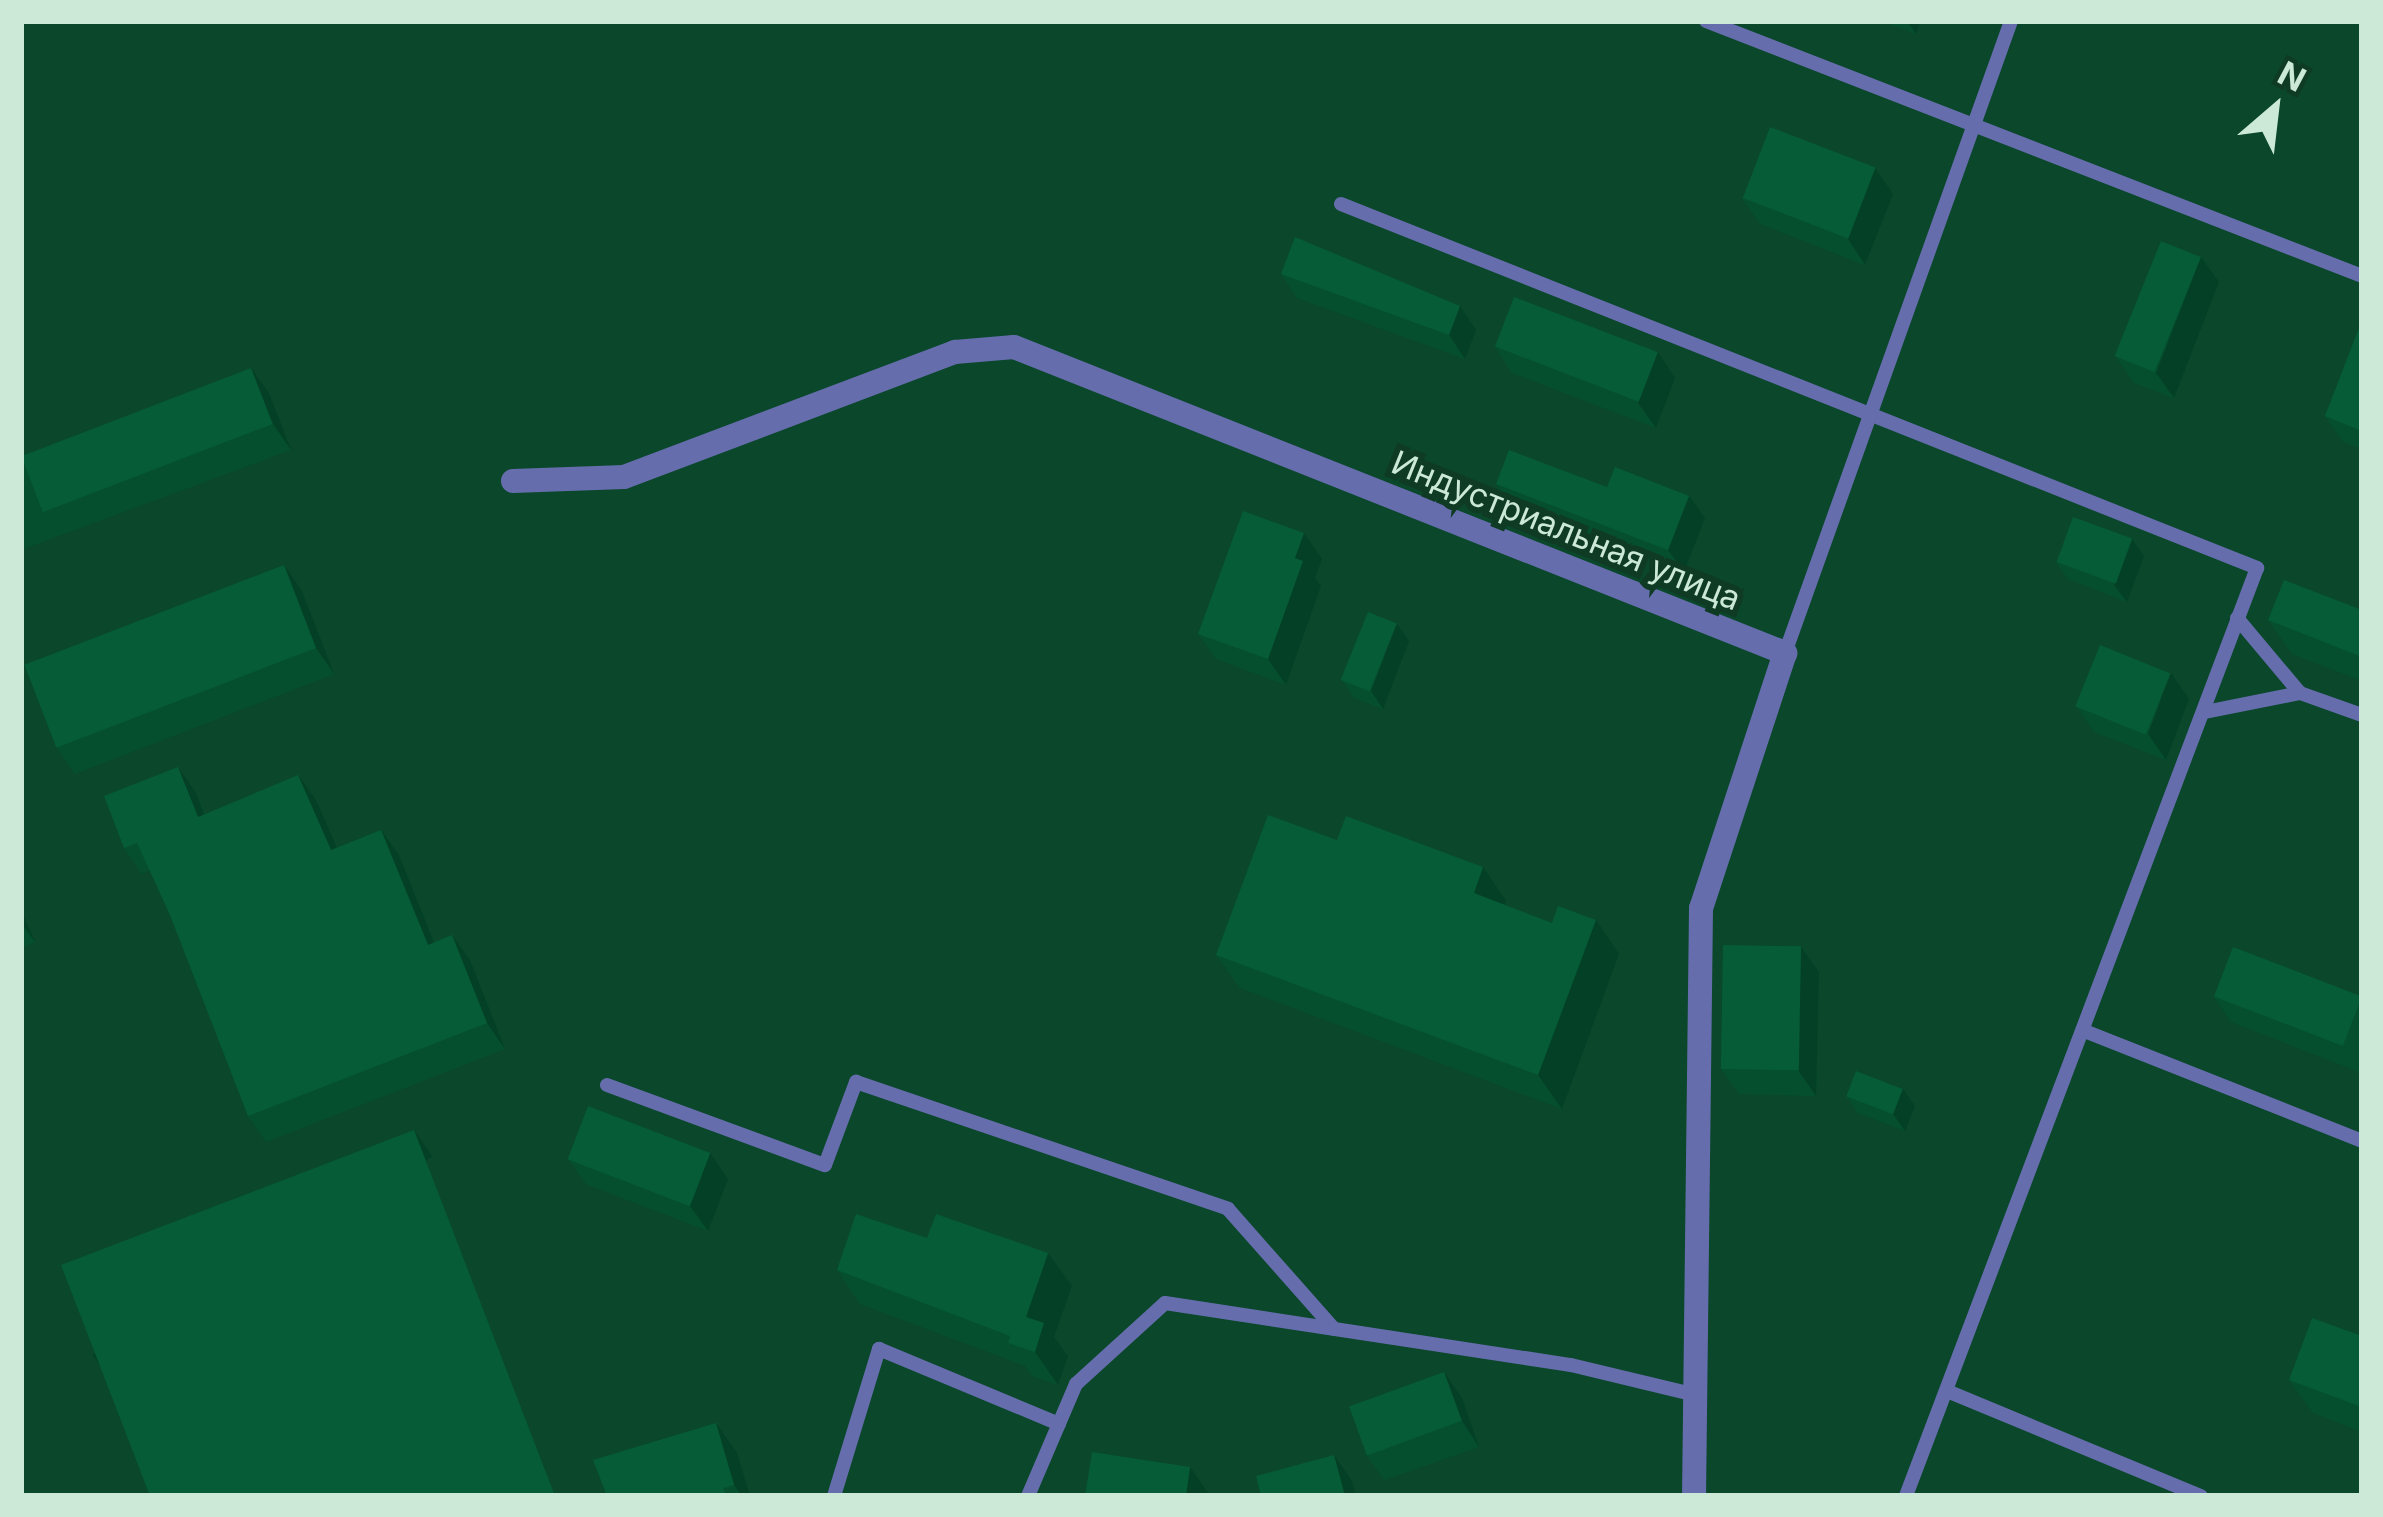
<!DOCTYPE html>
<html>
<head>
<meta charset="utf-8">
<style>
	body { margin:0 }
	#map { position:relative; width:2383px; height:1517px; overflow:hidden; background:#0a472b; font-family:Inter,sans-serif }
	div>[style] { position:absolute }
	.service>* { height:14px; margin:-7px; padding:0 7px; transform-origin:7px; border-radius:7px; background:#666dad }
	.minor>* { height:24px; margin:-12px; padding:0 12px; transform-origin:12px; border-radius:12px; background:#666dad }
	.wall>* { inset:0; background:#054f2f }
	.shaded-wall>* { inset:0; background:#044026; transform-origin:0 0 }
	.building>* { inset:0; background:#065c37; transform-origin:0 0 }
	span { translate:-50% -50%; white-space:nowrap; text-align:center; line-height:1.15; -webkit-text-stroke:12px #0f3b25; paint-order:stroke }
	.street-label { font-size:33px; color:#cce9d7 }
	.frame { position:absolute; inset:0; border:24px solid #cce9d7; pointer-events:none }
	.north { position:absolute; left:2215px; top:48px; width:120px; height:120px; -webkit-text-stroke:9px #0f3b25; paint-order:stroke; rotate:28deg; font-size:33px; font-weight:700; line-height:48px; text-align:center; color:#cce9d7 }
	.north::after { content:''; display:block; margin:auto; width:42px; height:54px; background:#cce9d7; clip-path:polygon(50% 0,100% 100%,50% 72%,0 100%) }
</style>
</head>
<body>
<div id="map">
	<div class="service">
		<div style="left:1706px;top:21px;width:704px;rotate:21.24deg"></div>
		<div style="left:1341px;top:204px;width:986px;rotate:21.67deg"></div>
		<div style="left:2257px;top:568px;width:992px;rotate:110.72deg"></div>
		<div style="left:2237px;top:618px;width:98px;rotate:50deg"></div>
		<div style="left:2300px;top:693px;width:66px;rotate:19.5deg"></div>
		<div style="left:1785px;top:653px;width:671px;rotate:-70.32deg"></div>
		<div style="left:2205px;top:712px;width:97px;rotate:-11.3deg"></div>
		<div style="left:2087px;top:1032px;width:296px;rotate:21.6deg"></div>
		<div style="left:607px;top:1085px;width:232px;rotate:20.2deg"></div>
		<div style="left:825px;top:1165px;width:89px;rotate:-69.5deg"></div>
		<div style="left:856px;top:1082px;width:393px;rotate:18.8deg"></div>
		<div style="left:1228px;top:1209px;width:160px;rotate:48.5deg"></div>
		<div style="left:1947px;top:1391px;width:275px;rotate:22.5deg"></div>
		<div style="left:834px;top:1496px;width:154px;rotate:-73deg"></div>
		<div style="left:879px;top:1349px;width:195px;rotate:22.6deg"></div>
		<div style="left:1028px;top:1496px;width:122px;rotate:-66.8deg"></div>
		<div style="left:1076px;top:1384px;width:120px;rotate:-42.3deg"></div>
		<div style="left:1165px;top:1303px;width:411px;rotate:8.7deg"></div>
		<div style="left:1571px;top:1365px;width:129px;rotate:13.5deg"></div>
	</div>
	<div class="minor">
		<div style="left:513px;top:481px;width:111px;rotate:-2.1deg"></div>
		<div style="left:624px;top:477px;width:354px;rotate:-20.7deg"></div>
		<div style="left:955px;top:352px;width:59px;rotate:-4.8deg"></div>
		<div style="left:1014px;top:347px;width:830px;rotate:21.65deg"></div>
		<div style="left:1785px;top:653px;width:268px;rotate:108.2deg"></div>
		<div style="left:1701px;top:908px;width:588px;rotate:90.68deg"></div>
	</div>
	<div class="wall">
		<div style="clip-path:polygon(1882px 21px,1921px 21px,1916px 34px)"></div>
		<div style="clip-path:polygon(1893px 194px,1865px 265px,1760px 224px,1742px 198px)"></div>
		<div style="clip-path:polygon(2201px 257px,2219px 282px,2174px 398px,2134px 383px,2116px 357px)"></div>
		<div style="clip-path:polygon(1281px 274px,1476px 330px,1465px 359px,1297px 298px)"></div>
		<div style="clip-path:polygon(2362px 320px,2362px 449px,2343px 442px,2325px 416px)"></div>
		<div style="clip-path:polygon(1495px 347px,1675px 378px,1656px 428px,1512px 373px)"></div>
		<div style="clip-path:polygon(269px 393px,291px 450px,21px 550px,21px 455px)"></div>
		<div style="clip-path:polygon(1496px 484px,1607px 487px,1689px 496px,1705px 518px,1684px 572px,1511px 506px)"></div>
		<div style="clip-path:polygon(2132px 539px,2144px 556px,2127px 602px,2068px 579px,2056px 562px)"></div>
		<div style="clip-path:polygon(1322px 559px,1315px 578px,1321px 586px,1286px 685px,1216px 659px,1198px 634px)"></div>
		<div style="clip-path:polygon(302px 591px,334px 674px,75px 774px,57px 748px)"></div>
		<div style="clip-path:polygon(2362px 610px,2362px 681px,2292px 654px,2268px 620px)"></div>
		<div style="clip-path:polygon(1409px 641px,1383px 709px,1354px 698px,1342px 680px)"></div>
		<div style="clip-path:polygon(2189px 699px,2166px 760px,2094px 732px,2076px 706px)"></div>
		<div style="clip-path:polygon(196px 793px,205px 814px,316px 800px,337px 848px,381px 830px,399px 855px,434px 942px,452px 935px,470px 960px,505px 1049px,266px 1142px,248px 1116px,170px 915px,150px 870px,142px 874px,124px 848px)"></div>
		<div style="clip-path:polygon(1337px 840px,1483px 867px,1506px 901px,1505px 905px,1619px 954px,1562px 1109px,1240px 988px,1216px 955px)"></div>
		<div style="clip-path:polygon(21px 910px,35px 942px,21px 948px)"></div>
		<div style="clip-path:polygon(1801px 947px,1819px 972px,1816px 1096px,1739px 1094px,1721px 1069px)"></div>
		<div style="clip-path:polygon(2214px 997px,2362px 997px,2362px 1073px,2231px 1022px)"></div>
		<div style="clip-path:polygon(1846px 1096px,1915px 1106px,1905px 1131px,1858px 1113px)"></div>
		<div style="clip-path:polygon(568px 1159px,728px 1179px,708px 1231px,586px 1184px)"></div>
		<div style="clip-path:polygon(927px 1238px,1048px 1253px,1072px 1286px,1054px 1337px,1068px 1356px,1058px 1385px,1032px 1376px,1025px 1366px,860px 1304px,837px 1270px)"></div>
		<div style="clip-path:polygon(2362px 1336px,2362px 1432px,2313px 1413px,2289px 1380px)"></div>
		<div style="clip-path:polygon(1462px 1398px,1479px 1447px,1384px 1480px,1366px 1454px)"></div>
		<div style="clip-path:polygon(737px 1453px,750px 1496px,607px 1496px)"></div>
	</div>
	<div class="shaded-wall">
		<div style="clip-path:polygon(1907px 21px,1921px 21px,1916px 34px)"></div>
		<div style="clip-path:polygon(1875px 168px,1893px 194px,1865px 265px,1848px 239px)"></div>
		<div style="clip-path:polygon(2201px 257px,2219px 282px,2174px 398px,2156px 373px)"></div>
		<div style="clip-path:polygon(1460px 306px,1476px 330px,1465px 359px,1449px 335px)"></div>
		<div style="clip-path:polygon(1658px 352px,1675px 378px,1656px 428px,1638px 403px)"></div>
		<div style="clip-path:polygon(251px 368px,269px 393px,291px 450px,273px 424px)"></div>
		<div style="clip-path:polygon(1689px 496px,1705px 518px,1684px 572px,1668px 550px)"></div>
		<div style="clip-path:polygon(1304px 533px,1322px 559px,1315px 578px,1321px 586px,1286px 685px,1268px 659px,1295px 558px)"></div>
		<div style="clip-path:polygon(2132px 539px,2144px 556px,2127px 602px,2114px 585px)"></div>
		<div style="clip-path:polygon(284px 565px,302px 591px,334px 674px,316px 648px)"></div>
		<div style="clip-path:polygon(1397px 624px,1409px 641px,1383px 709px,1371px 691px)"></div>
		<div style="clip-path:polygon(2171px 673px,2189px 699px,2166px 760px,2148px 734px)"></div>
		<div style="clip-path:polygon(178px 767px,196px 793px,215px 843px,198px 817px)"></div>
		<div style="clip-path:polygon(298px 775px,316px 800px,349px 876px,331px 850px)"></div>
		<div style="clip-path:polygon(381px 830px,399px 855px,445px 970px,428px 945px)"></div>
		<div style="clip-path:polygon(1483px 867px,1506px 901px,1497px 926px,1474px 893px)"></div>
		<div style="clip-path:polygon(21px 910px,35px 942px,21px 923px)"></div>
		<div style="clip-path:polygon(1596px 920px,1619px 954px,1562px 1109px,1538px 1075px)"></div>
		<div style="clip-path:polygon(452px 935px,470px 960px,505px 1049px,487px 1023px)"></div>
		<div style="clip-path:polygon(1801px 947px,1819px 972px,1816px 1096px,1798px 1070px)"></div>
		<div style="clip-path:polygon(1903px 1089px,1915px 1106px,1905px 1131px,1893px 1114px)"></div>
		<div style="left:414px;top:1130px;width:32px;height:392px;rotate:55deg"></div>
		<div style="clip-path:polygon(710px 1153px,728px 1179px,708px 1231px,690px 1206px)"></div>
		<div style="clip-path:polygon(1048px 1253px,1072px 1286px,1054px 1337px,1068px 1356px,1058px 1385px,1035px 1352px,1026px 1317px)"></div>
		<div style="clip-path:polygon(1444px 1372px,1462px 1398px,1479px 1447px,1462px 1421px)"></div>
		<div style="clip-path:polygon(716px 1423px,737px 1453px,750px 1496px,742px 1496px,734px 1485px)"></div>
		<div style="clip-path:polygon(1334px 1455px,1352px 1481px,1356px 1496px,1345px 1496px)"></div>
		<div style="clip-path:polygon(1190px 1467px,1210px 1496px,1186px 1496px)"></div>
	</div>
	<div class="building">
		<div style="left:1770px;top:127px;width:113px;height:76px;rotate:21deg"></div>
		<div style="clip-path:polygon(1295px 237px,1460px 306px,1449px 335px,1281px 274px)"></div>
		<div style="left:2161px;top:241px;width:43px;height:124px;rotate:22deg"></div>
		<div style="left:1514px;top:297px;width:154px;height:53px;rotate:21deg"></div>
		<div style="clip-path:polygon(2362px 320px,2362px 431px,2325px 416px)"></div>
		<div style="left:251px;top:368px;width:60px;height:246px;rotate:69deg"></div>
		<div style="clip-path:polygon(1509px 450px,1607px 487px,1615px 467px,1689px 496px,1668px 550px,1496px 484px)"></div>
		<div style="clip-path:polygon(1243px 511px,1304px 533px,1295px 558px,1303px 561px,1268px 659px,1198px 634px)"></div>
		<div style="left:2073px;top:517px;width:63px;height:48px;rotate:20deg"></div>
		<div style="left:284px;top:565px;width:89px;height:278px;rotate:69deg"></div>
		<div style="clip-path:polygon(2284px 580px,2362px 610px,2362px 657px,2268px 620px)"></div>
		<div style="left:1368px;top:612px;width:31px;height:73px;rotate:22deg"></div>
		<div style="left:2100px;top:645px;width:76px;height:66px;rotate:22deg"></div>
		<div style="clip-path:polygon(178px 767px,198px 817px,298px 775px,331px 850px,381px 830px,428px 945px,452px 935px,487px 1023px,248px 1116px,170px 915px,137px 843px,124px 848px,104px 796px)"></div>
		<div style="clip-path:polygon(1268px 815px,1337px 840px,1346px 816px,1483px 867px,1474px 893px,1552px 923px,1558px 906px,1596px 920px,1538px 1075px,1216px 955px)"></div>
		<div style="left:1723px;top:945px;width:78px;height:124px;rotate:1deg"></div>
		<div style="left:2233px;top:947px;width:138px;height:53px;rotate:21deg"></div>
		<div style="left:1856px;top:1071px;width:50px;height:27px;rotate:21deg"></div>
		<div style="left:588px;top:1106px;width:131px;height:57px;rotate:21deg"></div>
		<div style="clip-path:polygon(414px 1130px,555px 1496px,150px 1496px,61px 1265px)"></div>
		<div style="clip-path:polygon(856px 1214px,927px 1238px,936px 1214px,1048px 1253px,1026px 1317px,1044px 1323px,1035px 1352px,1008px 1343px,1010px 1336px,837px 1270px)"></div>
		<div style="clip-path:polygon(2312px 1318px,2362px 1336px,2362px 1407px,2289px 1380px)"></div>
		<div style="left:1444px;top:1372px;width:52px;height:101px;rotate:70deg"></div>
		<div style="clip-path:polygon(716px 1423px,734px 1485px,723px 1488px,726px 1496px,607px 1496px,593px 1460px)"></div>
		<div style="clip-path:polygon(1092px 1452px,1190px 1467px,1186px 1496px,1085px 1496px)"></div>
		<div style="clip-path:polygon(1334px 1455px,1345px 1496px,1261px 1496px,1256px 1476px)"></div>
	</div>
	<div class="street-label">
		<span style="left:1566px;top:531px;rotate:22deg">Индустриальная улица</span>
	</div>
	<div class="frame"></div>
	<div class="north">N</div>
</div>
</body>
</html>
